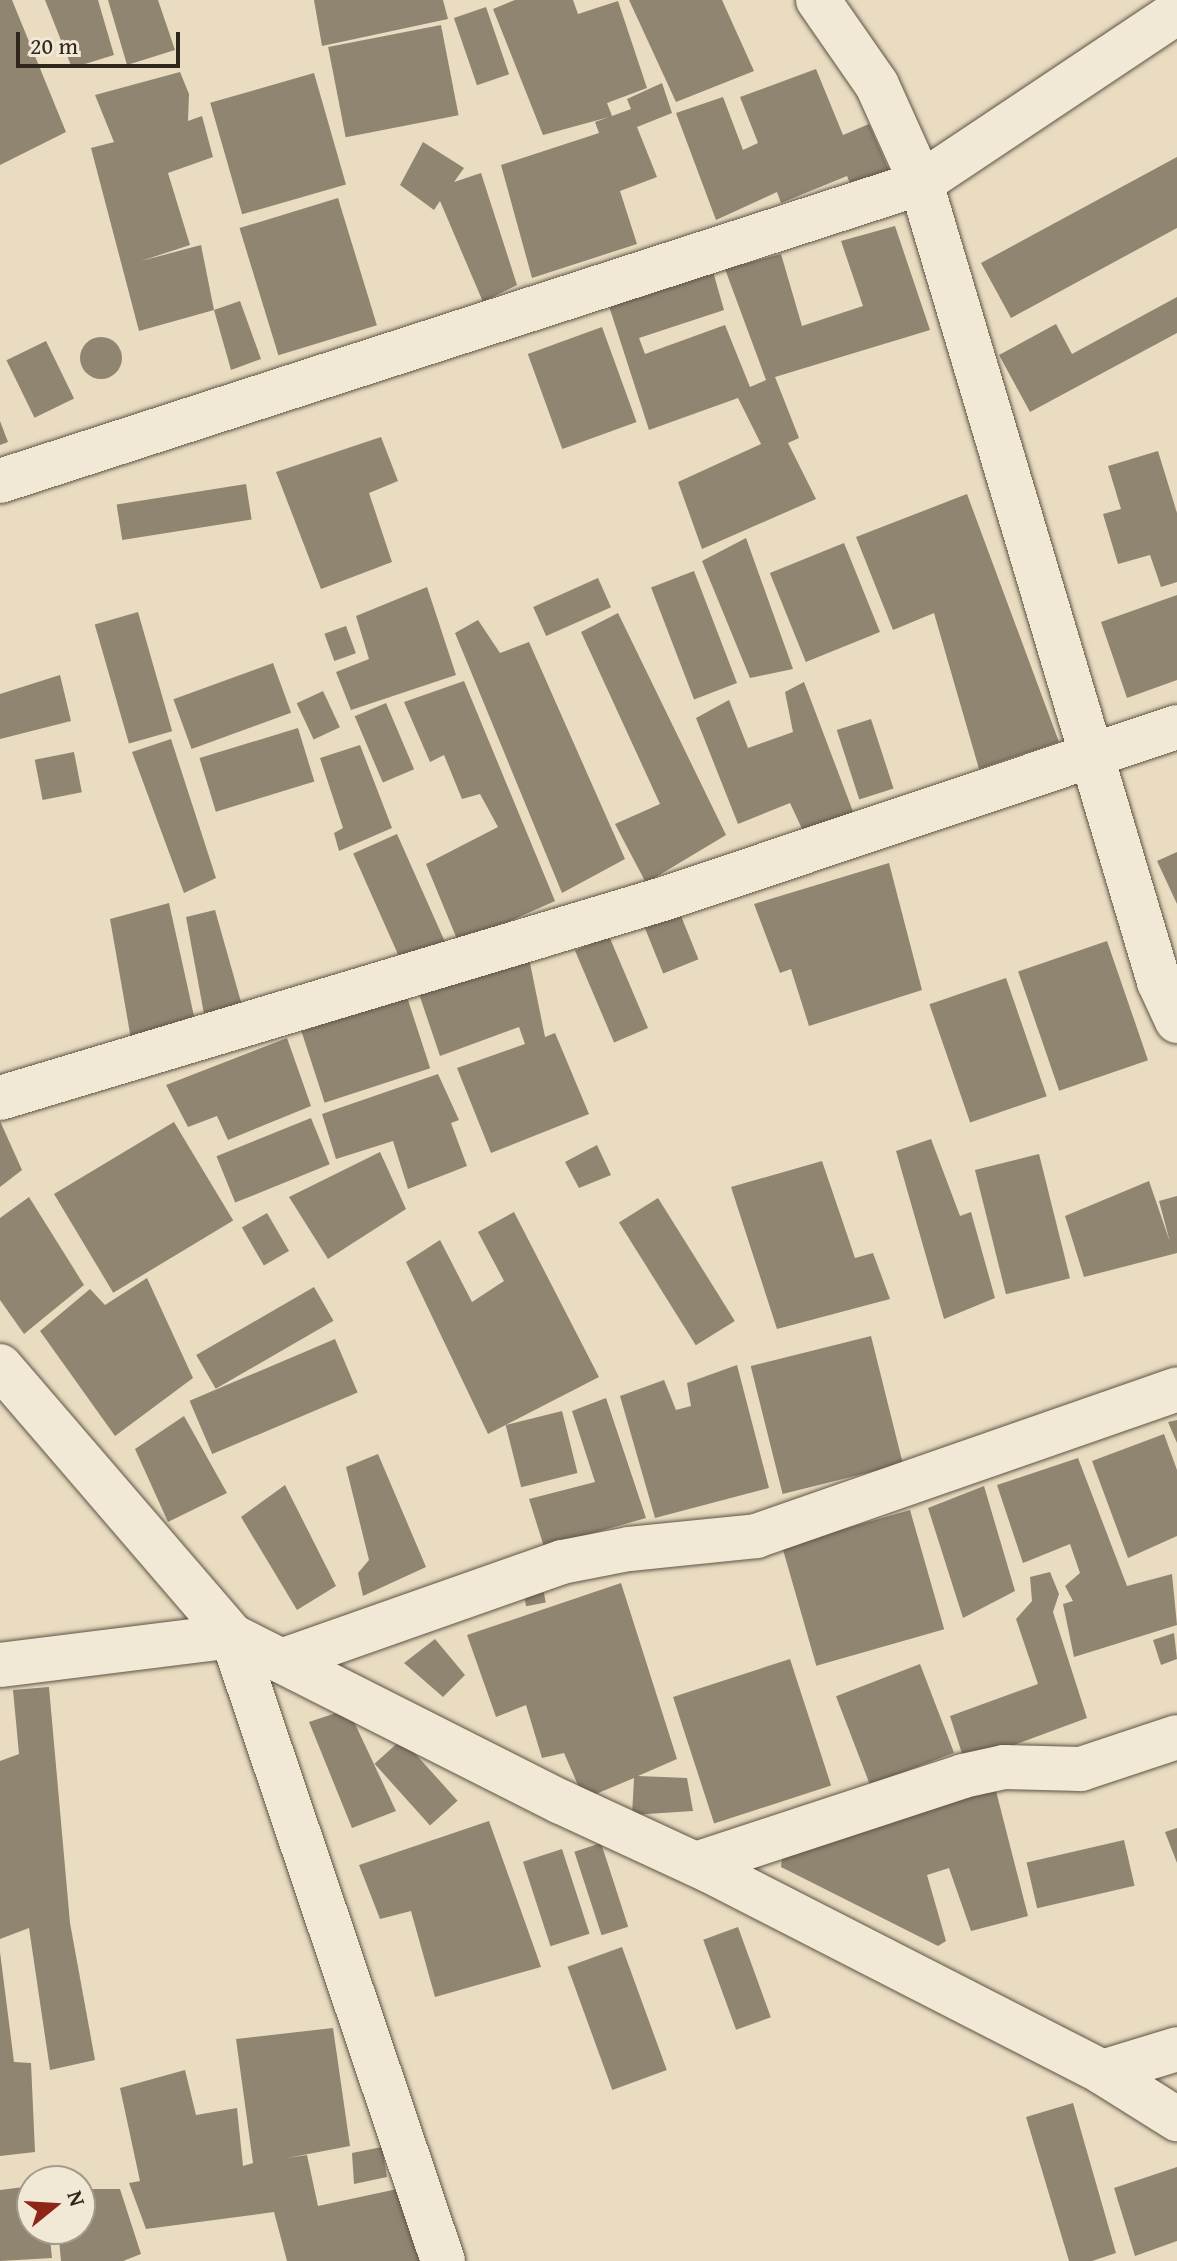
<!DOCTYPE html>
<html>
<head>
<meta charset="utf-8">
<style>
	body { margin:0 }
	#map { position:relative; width:1177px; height:2261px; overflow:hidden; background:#e9dcc0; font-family:"Gentium Book Plus",serif }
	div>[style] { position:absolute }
	.building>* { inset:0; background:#908571; transform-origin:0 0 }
	.round { border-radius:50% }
	.roads { filter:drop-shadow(0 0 2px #5e5445) drop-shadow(0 0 2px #5e5445) }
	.minor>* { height:44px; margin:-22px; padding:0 22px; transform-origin:22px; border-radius:22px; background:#f1e8d6 }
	span { translate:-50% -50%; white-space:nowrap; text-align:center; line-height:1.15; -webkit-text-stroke:6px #f1e8d6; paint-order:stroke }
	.north { position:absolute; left:16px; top:2165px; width:80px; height:80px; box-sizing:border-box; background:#f1e8d6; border:2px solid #a49b8c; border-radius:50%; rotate:72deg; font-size:22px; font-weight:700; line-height:32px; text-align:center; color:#30271c }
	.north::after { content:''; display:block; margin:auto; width:28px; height:36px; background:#8f2418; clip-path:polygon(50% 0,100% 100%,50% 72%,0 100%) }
	.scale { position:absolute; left:16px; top:32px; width:164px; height:36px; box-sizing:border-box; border:4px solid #30271c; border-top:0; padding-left:10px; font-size:24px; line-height:28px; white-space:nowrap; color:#30271c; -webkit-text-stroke:6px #f1e8d6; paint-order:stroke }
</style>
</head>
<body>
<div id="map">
	<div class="building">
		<div style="clip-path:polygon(0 0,12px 0,66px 132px,0 165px)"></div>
		<div style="clip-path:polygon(45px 0,98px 0,114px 55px,72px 68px)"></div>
		<div style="clip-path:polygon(108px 0,158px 0,175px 50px,127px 65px)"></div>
		<div style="clip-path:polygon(314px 0,443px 0,448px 19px,322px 46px)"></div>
		<div style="clip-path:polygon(515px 0,573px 0,578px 14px,618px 1px,647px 88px,607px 103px,612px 116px,631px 109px,627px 99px,662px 83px,672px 113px,637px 127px,657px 177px,620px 191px,637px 244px,532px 278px,501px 165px,599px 133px,595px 122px,609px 117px,543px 135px,493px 9px)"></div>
		<div style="clip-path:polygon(629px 0,722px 0,754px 71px,676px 102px)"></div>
		<div style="left:486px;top:7px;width:71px;height:34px;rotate:71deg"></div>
		<div style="left:441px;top:25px;width:92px;height:115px;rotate:79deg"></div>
		<div style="clip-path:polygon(816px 69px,843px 135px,869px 124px,889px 170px,852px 188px,847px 176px,781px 203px,777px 192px,716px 220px,676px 113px,723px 97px,743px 150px,758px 143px,740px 97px)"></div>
		<div style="clip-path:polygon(180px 72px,189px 94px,188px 121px,202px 116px,213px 157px,168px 173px,190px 245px,141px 261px,201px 245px,214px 310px,139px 331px,91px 148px,114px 142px,95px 95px)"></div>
		<div style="left:314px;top:73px;width:116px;height:108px;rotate:74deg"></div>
		<div style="clip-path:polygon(423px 142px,464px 168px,454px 182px,481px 173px,517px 285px,483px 302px,440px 201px,434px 210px,400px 185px)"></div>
		<div style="clip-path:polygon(1177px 157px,1177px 228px,1011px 318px,981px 263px)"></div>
		<div style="left:338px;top:198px;width:133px;height:103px;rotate:73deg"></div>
		<div style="clip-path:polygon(895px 226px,930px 330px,775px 377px,799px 438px,788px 443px,816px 499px,702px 549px,678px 482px,761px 444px,738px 398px,649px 430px,608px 303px,712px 268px,724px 310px,639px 338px,645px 354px,725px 325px,750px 387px,766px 380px,725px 269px,781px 254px,802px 326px,863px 306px,841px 241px)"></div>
		<div style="clip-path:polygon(1177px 297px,1177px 333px,1030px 412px,999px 355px,1056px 324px,1072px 354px)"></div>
		<div style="clip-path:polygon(240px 301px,261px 359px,231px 370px,214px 310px)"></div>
		<div style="left:602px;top:327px;width:101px;height:79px;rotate:70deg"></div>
		<div class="round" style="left:80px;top:337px;width:42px;height:42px"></div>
		<div style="left:46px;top:341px;width:64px;height:44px;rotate:64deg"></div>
		<div style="clip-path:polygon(0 421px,8px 442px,0 445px)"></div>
		<div style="clip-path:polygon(381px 437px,398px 481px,369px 493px,392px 562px,321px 589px,276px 472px)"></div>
		<div style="clip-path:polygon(1158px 451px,1177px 513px,1177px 582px,1161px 587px,1150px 555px,1118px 564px,1103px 514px,1121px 509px,1108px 466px)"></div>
		<div style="left:246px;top:484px;width:36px;height:131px;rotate:81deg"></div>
		<div style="clip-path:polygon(967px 494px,1059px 742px,979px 769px,934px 613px,893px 630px,856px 537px)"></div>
		<div style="clip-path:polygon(746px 538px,793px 669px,750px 678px,702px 561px)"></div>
		<div style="left:844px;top:543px;width:96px;height:80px;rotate:68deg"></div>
		<div style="left:694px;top:571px;width:120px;height:46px;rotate:69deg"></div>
		<div style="left:598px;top:578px;width:32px;height:71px;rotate:66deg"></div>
		<div style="clip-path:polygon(427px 587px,456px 675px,351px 710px,336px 672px,369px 659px,356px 616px)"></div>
		<div style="clip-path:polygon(1177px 595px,1177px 680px,1127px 698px,1101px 622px)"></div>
		<div style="left:138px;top:612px;width:124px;height:45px;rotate:74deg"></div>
		<div style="clip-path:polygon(618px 613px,726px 835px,646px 883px,615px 824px,660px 804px,581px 632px)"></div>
		<div style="clip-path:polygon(478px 620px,500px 653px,529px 642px,625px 859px,562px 893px,455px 633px)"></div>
		<div style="left:346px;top:626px;width:29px;height:23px;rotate:70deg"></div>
		<div style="left:273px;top:663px;width:53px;height:106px;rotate:70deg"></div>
		<div style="clip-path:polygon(60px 675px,71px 721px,0 739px,0 694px)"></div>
		<div style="clip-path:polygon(464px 681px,555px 901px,459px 944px,426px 864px,498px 827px,480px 794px,462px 799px,444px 755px,430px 762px,404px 702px)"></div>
		<div style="clip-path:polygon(804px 682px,855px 817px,803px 831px,790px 803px,738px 824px,696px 718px,729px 700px,748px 748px,793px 732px,785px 692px)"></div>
		<div style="left:323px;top:691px;width:40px;height:29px;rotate:65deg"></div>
		<div style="left:386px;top:703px;width:72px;height:34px;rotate:67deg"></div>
		<div style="left:871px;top:719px;width:73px;height:36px;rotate:72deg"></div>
		<div style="left:298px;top:728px;width:56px;height:103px;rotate:73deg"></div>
		<div style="clip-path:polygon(171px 739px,216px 878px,184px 893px,132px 752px)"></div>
		<div style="clip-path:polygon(360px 745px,392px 828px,339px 851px,334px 833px,343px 828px,320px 758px)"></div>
		<div style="left:74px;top:752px;width:41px;height:40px;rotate:79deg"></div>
		<div style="left:397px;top:834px;width:120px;height:48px;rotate:66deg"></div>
		<div style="clip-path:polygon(1177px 852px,1177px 904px,1157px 861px)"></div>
		<div style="clip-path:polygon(889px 863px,922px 990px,809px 1026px,791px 969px,780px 973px,754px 904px)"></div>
		<div style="clip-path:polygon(169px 903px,194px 1016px,131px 1039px,110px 919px)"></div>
		<div style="clip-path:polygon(215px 910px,243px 1009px,205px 1019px,186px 917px)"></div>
		<div style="left:679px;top:911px;width:52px;height:38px;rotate:68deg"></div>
		<div style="left:609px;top:936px;width:100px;height:37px;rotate:67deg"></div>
		<div style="left:1107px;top:941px;width:126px;height:94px;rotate:71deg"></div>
		<div style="clip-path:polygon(529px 958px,545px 1037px,555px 1033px,589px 1114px,491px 1153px,457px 1068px,525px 1044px,519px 1027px,440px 1056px,418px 991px)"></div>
		<div style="left:1006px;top:978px;width:125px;height:81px;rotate:71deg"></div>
		<div style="left:407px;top:997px;width:75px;height:111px;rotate:72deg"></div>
		<div style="clip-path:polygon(287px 1038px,311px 1106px,228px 1140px,217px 1116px,188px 1127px,166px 1085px)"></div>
		<div style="clip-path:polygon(438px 1074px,459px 1120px,451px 1123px,467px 1166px,408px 1189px,393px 1141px,336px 1159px,322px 1114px)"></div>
		<div style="left:311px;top:1118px;width:50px;height:102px;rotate:68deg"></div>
		<div style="clip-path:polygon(0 1121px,22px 1170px,0 1187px)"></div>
		<div style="left:174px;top:1122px;width:115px;height:140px;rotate:59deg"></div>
		<div style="clip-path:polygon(931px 1139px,960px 1216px,971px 1212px,995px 1298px,944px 1319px,896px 1151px)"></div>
		<div style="clip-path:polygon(597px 1145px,611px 1175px,579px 1188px,565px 1162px)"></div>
		<div style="clip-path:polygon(380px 1152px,406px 1209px,328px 1259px,289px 1197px)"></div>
		<div style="left:1039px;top:1154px;width:128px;height:66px;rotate:76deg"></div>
		<div style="clip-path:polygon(822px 1161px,855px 1258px,873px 1253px,890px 1299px,777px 1329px,731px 1187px)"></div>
		<div style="clip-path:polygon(1149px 1181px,1170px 1242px,1159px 1201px,1177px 1196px,1177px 1253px,1084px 1277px,1065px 1216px)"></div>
		<div style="clip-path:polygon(29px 1197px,84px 1285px,24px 1334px,0 1300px,0 1218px)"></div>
		<div style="left:658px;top:1198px;width:145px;height:46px;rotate:58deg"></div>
		<div style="clip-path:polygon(514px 1212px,599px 1377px,488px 1434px,406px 1262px,440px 1240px,472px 1302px,504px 1281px,478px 1232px)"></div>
		<div style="left:267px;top:1213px;width:44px;height:29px;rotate:60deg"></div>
		<div style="clip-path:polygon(147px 1278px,193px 1378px,115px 1436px,40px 1331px,90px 1289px,105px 1305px)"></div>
		<div style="left:314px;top:1287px;width:39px;height:136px;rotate:60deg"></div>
		<div style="left:871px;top:1336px;width:132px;height:124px;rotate:76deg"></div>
		<div style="left:335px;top:1339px;width:58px;height:158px;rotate:67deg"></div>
		<div style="clip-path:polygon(737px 1365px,769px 1488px,655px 1518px,620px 1396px,664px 1380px,676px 1410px,691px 1406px,687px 1383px)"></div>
		<div style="clip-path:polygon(606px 1398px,646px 1518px,544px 1547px,529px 1499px,595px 1482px,572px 1411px)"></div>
		<div style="left:562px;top:1411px;width:64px;height:58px;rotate:76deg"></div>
		<div style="clip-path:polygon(184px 1416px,227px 1493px,168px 1522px,135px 1449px)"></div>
		<div style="clip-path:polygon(1177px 1420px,1177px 1443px,1168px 1422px)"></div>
		<div style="clip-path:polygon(1164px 1434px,1177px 1470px,1177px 1536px,1128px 1558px,1092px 1461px)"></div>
		<div style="clip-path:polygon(378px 1454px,426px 1567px,363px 1596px,358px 1573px,369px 1560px,346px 1467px)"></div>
		<div style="clip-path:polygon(1078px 1458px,1127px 1586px,1172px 1574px,1177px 1625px,1074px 1657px,1063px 1604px,1073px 1601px,1065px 1586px,1080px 1573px,1070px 1544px,1023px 1563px,997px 1485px)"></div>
		<div style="clip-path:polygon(285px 1485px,336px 1586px,297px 1610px,241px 1517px)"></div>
		<div style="clip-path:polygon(984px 1486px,1015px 1591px,963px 1618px,928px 1508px)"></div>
		<div style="left:910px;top:1510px;width:124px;height:133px;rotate:74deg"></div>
		<div style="clip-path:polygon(1050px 1572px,1059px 1594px,1053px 1612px,1087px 1718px,965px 1763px,950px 1716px,1038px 1684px,1016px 1619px,1032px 1601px,1030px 1577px)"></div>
		<div style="left:541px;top:1578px;width:25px;height:20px;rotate:79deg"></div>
		<div style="clip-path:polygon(621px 1583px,677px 1759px,638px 1776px,687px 1778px,693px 1811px,632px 1815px,634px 1778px,584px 1799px,564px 1753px,542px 1758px,526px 1705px,496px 1717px,467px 1635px)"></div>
		<div style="clip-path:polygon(1174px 1633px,1177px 1659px,1161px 1665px,1153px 1640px)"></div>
		<div style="clip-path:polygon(435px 1639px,465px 1675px,443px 1697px,404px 1663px)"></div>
		<div style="left:790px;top:1659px;width:133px;height:123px;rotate:72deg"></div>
		<div style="left:920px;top:1664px;width:95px;height:90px;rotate:69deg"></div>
		<div style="clip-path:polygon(49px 1687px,70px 1923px,95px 2060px,50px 2070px,29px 1928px,0 1939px,0 1761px,19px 1754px,13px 1690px)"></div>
		<div style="clip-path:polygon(348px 1709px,396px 1811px,352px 1828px,309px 1722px)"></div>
		<div style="left:402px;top:1739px;width:83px;height:37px;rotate:48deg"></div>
		<div style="clip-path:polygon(995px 1787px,1028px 1916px,971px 1931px,949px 1868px,927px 1875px,946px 1941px,938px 1946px,781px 1867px,783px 1851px)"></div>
		<div style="clip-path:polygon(489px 1821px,541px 1967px,435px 1997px,411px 1911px,380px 1919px,359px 1865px)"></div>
		<div style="clip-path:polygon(1177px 1828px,1177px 1863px,1165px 1832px)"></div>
		<div style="left:1124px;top:1840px;width:47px;height:100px;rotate:77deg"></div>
		<div style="left:601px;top:1843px;width:88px;height:28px;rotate:72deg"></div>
		<div style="left:562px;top:1849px;width:89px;height:41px;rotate:72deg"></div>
		<div style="left:738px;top:1927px;width:96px;height:37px;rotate:70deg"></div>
		<div style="left:622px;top:1947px;width:131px;height:58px;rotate:70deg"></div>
		<div style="clip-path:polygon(0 1952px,14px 2062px,31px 2063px,35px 2152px,0 2156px)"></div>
		<div style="clip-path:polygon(333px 2028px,350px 2146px,287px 2158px,307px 2155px,318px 2206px,402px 2188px,420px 2261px,287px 2261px,274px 2212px,146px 2229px,129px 2183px,140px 2181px,120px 2088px,185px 2070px,196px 2115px,237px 2108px,243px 2166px,253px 2163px,236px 2039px)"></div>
		<div style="clip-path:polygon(1073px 2103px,1116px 2253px,1092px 2261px,1069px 2261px,1026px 2117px)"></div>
		<div style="clip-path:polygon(382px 2147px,387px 2177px,354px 2184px,352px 2153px)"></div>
		<div style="clip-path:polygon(1177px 2167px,1177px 2241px,1135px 2256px,1114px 2188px)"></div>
		<div style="clip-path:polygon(32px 2186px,32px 2229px,49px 2229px,52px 2258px,0 2261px,0 2190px)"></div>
		<div style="clip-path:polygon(80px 2189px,120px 2189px,141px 2254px,123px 2261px,61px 2261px,58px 2229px,80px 2229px)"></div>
	</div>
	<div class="roads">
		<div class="minor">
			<div style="left:818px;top:0;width:103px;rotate:55.2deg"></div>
			<div style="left:877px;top:85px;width:107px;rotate:65.8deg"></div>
			<div style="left:921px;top:183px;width:834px;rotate:73.41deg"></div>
			<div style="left:1159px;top:982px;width:43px;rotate:65.2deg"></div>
			<div style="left:0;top:481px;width:968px;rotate:-17.93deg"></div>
			<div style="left:921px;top:183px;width:308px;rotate:-33.7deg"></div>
			<div style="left:0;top:1098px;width:692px;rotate:-16.71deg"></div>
			<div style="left:663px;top:899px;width:542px;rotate:-18.5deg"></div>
			<div style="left:0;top:1366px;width:356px;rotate:49.3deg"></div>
			<div style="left:232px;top:1636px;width:369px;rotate:26.8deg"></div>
			<div style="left:561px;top:1802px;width:162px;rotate:24.8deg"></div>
			<div style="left:708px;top:1870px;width:443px;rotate:27.1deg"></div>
			<div style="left:1102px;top:2072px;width:89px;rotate:32.1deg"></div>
			<div style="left:281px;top:1661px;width:298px;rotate:-19.4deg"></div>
			<div style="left:562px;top:1562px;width:68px;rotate:-11deg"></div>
			<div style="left:629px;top:1549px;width:128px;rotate:-5.8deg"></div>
			<div style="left:756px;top:1536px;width:446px;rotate:-19.2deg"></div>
			<div style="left:0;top:1665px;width:234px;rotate:-7.1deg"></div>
			<div style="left:232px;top:1636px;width:660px;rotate:71.35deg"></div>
			<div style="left:696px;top:1864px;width:281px;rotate:-18.2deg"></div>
			<div style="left:963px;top:1776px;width:42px;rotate:-12.4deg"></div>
			<div style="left:1004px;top:1767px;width:77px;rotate:1.5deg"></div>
			<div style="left:1081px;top:1769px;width:101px;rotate:-18.4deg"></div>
			<div style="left:1102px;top:2072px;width:78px;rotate:-17deg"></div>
		</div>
	</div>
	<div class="north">N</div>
	<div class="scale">20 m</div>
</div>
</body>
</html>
